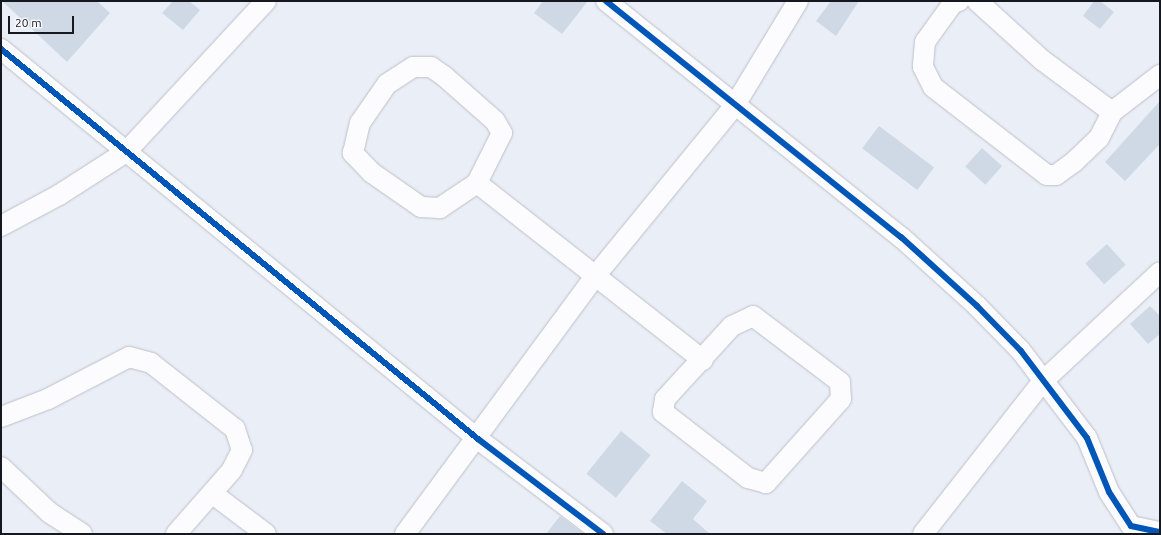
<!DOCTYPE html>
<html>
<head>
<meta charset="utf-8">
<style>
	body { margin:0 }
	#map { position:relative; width:1161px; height:535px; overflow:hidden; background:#eaeef7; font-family:Ubuntu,sans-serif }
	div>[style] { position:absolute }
	.building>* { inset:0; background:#cfd9e5; transform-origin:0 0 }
	.roads { filter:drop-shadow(0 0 1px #bdc0c8) drop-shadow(0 0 1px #bdc0c8) }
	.street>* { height:20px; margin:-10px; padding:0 10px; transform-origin:10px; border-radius:10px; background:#fcfcfe }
	.cycleway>* { height:6px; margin:-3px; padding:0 3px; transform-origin:3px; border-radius:3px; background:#0057b8 }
	span { translate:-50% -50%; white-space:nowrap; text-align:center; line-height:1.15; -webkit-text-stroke:3px #f7f8fd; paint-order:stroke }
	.frame { position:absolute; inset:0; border:2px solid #15181f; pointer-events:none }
	.scale { position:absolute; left:8px; top:16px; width:66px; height:18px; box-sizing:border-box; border:2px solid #15181f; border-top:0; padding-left:5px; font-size:12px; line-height:14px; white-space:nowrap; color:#15181f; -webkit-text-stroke:3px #f7f8fd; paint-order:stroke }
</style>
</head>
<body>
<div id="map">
	<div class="building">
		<div style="clip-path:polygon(2px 1px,97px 1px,110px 13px,67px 62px)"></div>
		<div style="clip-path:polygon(173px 1px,189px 1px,200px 10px,183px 30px,162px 13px)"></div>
		<div style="clip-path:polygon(543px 1px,588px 1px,562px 34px,534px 13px)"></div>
		<div style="clip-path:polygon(831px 1px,859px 1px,836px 36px,816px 21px)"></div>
		<div style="clip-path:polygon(1094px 1px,1100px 1px,1114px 12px,1100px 29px,1083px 16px)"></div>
		<div style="clip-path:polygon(1160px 101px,1160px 144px,1125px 181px,1105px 162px)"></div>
		<div style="left:879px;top:126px;width:69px;height:28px;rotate:37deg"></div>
		<div style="left:982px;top:148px;width:27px;height:25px;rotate:42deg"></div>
		<div style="left:1107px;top:244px;width:28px;height:29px;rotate:48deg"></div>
		<div style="clip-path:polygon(1150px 306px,1160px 316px,1160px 334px,1148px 344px,1130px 324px)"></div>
		<div style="left:621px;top:431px;width:38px;height:55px;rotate:39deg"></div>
		<div style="clip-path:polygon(682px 481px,707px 501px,693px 519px,710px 534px,667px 534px,650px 521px)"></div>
		<div style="clip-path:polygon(560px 516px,584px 534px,546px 534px)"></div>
	</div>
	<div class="roads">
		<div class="street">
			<div style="left:606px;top:1px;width:378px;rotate:38.7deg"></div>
			<div style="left:901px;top:237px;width:103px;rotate:42.2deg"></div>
			<div style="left:977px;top:306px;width:63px;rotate:45.6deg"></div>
			<div style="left:1021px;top:351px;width:109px;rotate:52.8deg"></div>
			<div style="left:1087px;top:438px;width:58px;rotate:67.8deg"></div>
			<div style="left:1109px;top:492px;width:40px;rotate:57.1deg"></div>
			<div style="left:1131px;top:526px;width:30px;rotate:12deg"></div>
			<div style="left:959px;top:1px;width:6px;rotate:162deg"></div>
			<div style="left:953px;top:3px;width:48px;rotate:125.7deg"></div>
			<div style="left:925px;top:42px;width:25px;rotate:95deg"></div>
			<div style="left:923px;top:67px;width:22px;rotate:63deg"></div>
			<div style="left:933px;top:87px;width:144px;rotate:37.7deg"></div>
			<div style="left:1047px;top:175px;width:9px"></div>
			<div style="left:1056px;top:175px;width:22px;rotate:-36deg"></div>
			<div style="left:1074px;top:162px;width:35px;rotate:-44deg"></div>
			<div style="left:1099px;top:138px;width:29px;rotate:-63deg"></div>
			<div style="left:1112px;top:112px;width:61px;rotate:-37.6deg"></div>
			<div style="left:977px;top:1px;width:88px;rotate:42.2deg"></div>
			<div style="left:1042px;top:60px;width:87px;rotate:36.6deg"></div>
			<div style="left:1px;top:49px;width:616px;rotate:39.27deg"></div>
			<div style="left:478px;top:439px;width:157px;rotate:37.2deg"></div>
			<div style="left:413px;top:67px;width:18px"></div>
			<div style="left:431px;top:67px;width:16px;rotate:35deg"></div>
			<div style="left:444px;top:76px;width:68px;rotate:41.4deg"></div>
			<div style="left:495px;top:121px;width:14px;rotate:60deg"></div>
			<div style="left:502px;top:133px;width:56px;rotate:116.6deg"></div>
			<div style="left:477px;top:183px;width:45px;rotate:146deg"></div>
			<div style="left:440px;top:208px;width:19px;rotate:-177deg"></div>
			<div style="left:421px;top:207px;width:60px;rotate:-145.2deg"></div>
			<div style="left:372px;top:173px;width:28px;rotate:-134deg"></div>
			<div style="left:353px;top:153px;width:31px;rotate:-77deg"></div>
			<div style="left:360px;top:123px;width:47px;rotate:-55.3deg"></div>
			<div style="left:387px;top:84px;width:31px;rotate:-33deg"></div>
			<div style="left:477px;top:183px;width:287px;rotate:38.1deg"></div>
			<div style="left:1px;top:226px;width:66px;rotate:-28.1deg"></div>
			<div style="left:59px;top:195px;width:80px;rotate:-32.7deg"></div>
			<div style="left:126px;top:152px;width:206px;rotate:-47.2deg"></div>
			<div style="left:753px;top:316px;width:109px;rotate:37.2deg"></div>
			<div style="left:840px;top:382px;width:17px;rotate:87deg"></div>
			<div style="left:841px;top:399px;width:113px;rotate:131.8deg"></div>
			<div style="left:766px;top:483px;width:19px;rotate:-164deg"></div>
			<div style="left:748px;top:478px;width:108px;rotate:-142.2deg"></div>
			<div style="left:663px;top:412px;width:13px;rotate:-81deg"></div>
			<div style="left:665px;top:399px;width:99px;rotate:-47.5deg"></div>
			<div style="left:732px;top:326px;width:23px;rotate:-25deg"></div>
			<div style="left:1px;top:417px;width:50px;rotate:-21deg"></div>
			<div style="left:48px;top:399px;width:91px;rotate:-27.4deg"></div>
			<div style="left:129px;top:357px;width:23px;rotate:15deg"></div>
			<div style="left:151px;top:363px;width:107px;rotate:38.2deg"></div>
			<div style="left:235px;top:429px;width:22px;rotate:72deg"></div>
			<div style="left:242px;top:450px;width:22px;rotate:117deg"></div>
			<div style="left:232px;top:470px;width:85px;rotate:131.2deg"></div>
			<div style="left:1px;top:467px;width:67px;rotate:43.2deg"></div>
			<div style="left:50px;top:513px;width:38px;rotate:33deg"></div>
			<div style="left:213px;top:494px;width:66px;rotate:37deg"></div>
			<div style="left:405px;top:534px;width:322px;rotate:-53.6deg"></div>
			<div style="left:596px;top:275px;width:220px;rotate:-50.7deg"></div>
			<div style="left:735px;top:105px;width:122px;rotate:-58.8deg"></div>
			<div style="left:923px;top:534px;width:193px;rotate:-51.9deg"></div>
			<div style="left:1042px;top:382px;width:161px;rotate:-43deg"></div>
		</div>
	</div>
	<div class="cycleway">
		<div style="left:606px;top:1px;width:378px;rotate:38.7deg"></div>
		<div style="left:901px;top:237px;width:103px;rotate:42.2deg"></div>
		<div style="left:977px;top:306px;width:63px;rotate:45.6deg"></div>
		<div style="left:1021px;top:351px;width:109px;rotate:52.8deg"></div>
		<div style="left:1087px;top:438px;width:58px;rotate:67.8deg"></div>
		<div style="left:1109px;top:492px;width:40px;rotate:57.1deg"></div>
		<div style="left:1131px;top:526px;width:30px;rotate:12deg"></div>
		<div style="left:1px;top:49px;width:616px;rotate:39.27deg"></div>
		<div style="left:478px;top:439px;width:157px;rotate:37.2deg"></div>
	</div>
	<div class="frame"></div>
	<div class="scale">20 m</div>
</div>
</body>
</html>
